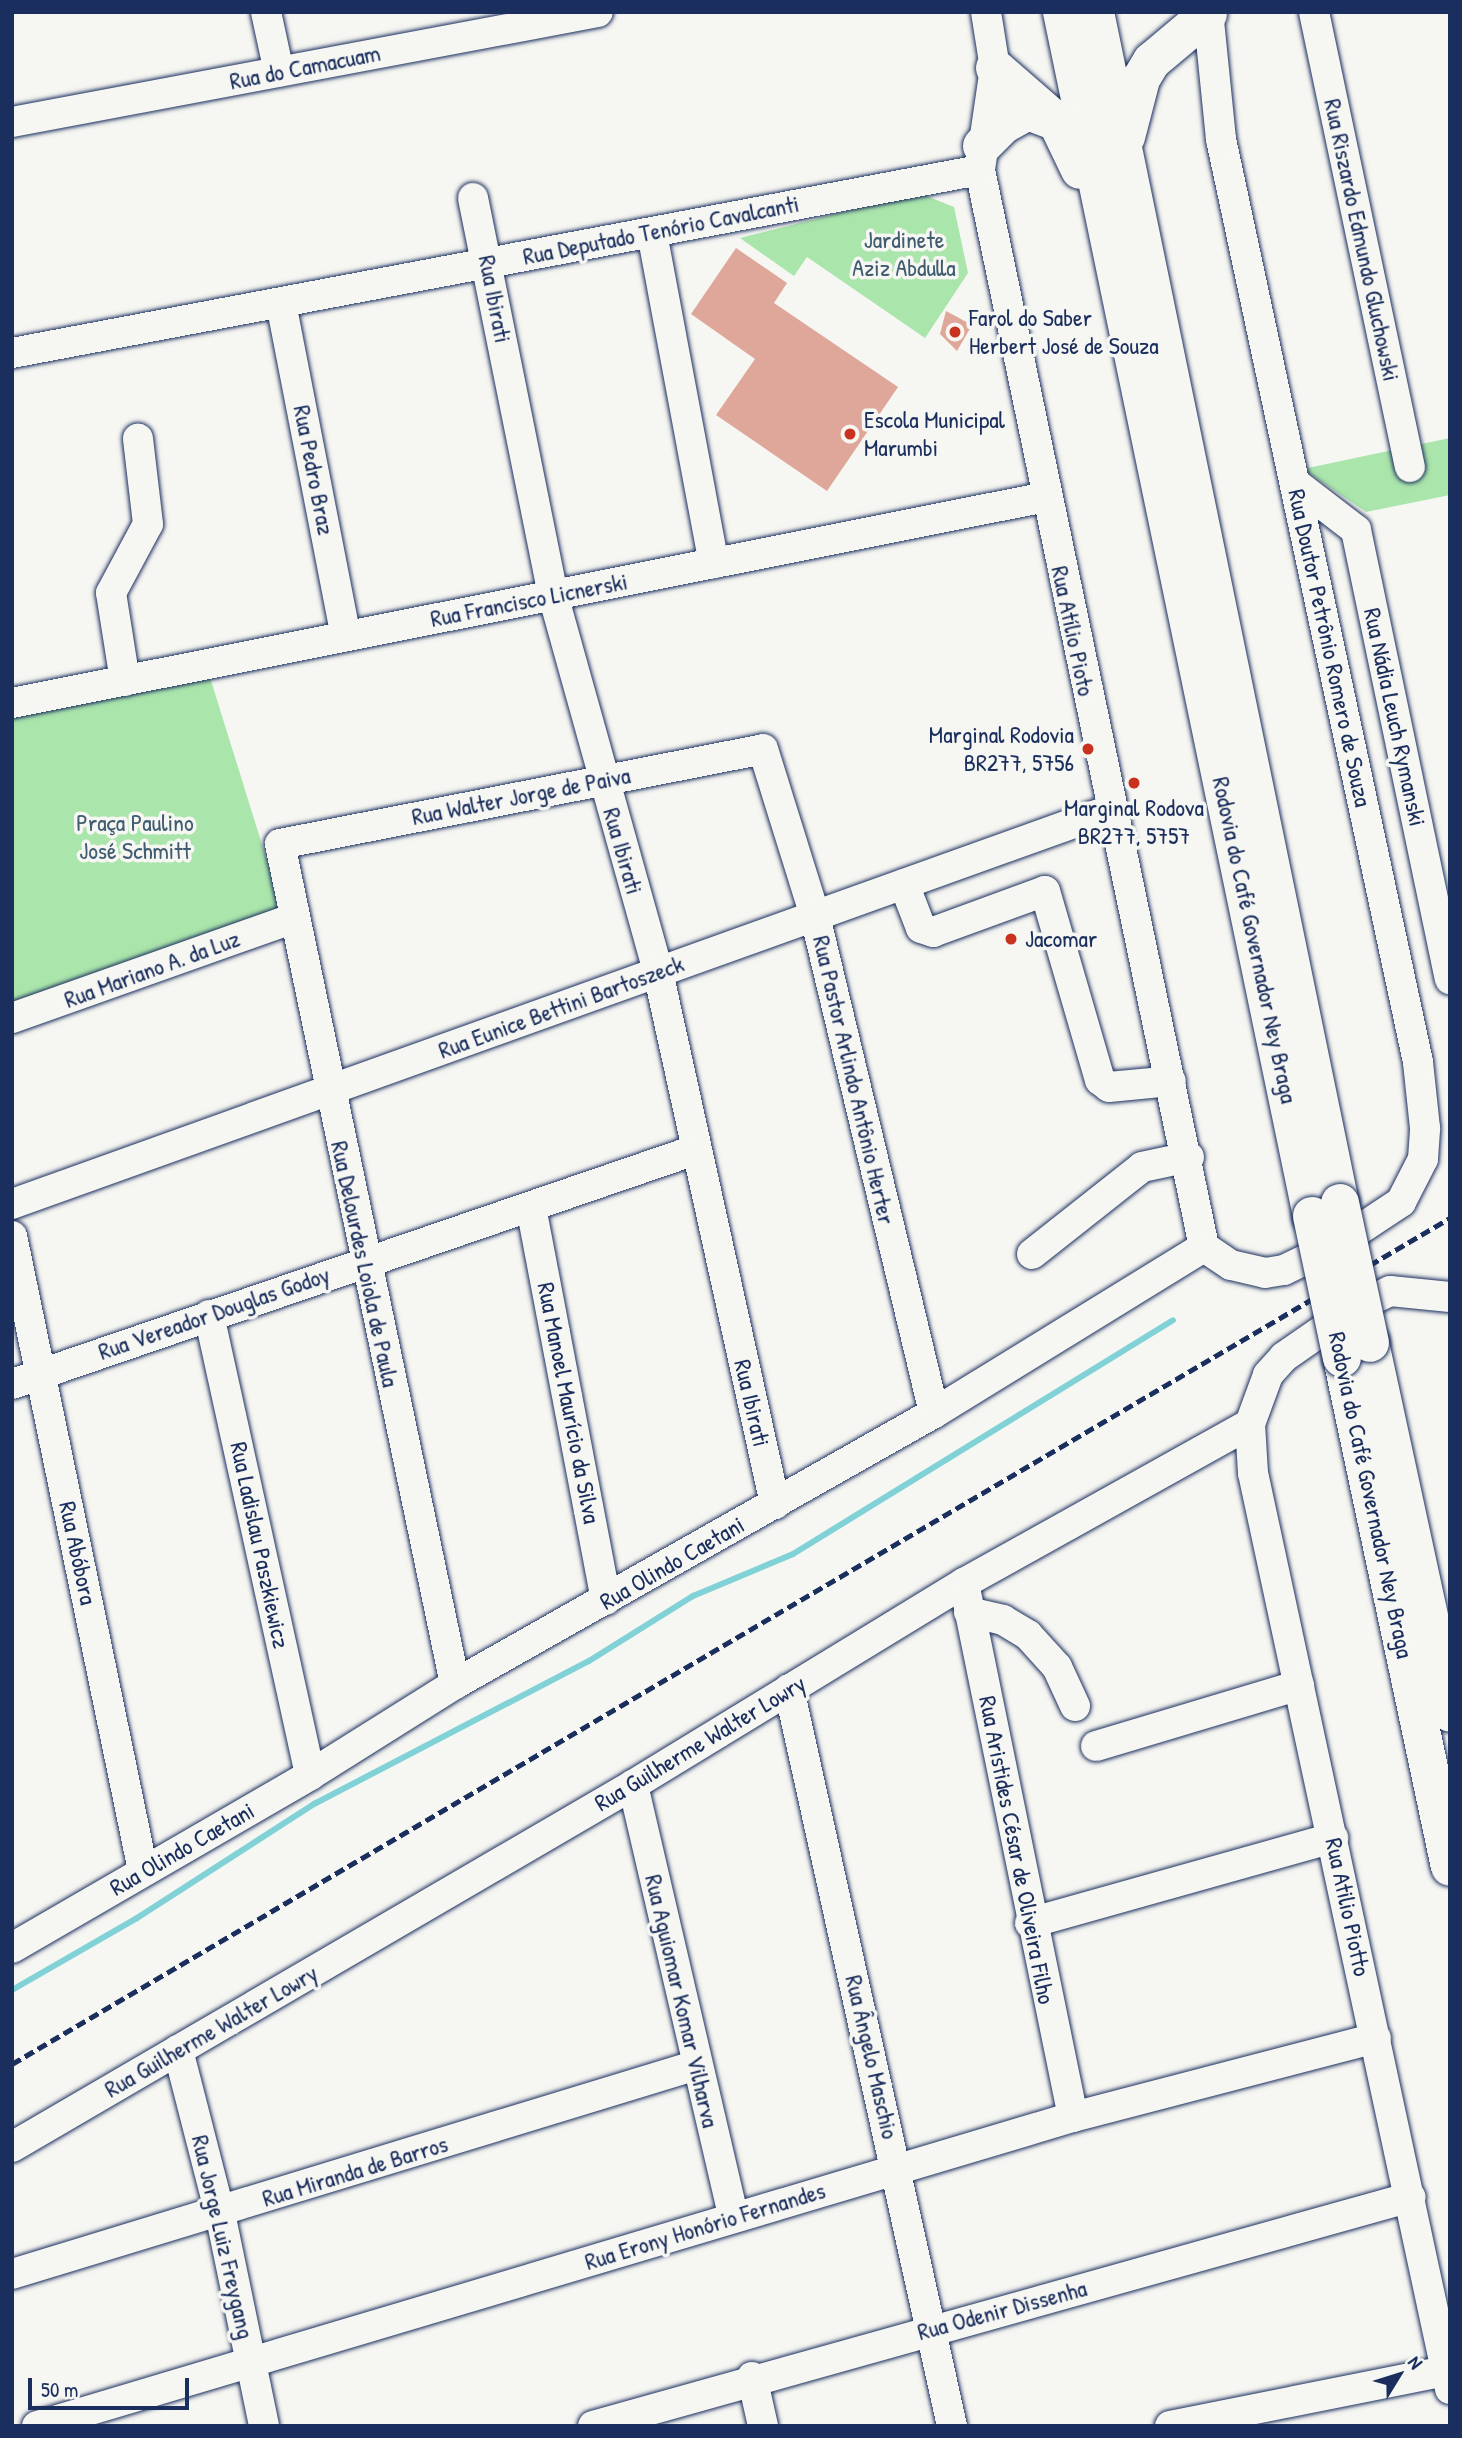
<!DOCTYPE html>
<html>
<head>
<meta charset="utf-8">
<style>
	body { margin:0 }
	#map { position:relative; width:1462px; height:2438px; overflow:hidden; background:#f6f6f2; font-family:"Patrick Hand",sans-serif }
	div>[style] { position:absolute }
	.green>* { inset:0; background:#aae5ab }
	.stream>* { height:6px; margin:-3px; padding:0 3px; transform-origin:3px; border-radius:3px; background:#81d2d7 }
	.building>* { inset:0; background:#dfa799 }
	.roads { filter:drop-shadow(0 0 2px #1b2f5e) drop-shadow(0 0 2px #1b2f5e) }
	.minor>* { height:30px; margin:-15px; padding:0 15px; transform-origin:15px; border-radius:15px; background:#f6f6f2 }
	.highway>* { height:38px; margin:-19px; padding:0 19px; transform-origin:19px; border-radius:19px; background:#f6f6f2 }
	.rail>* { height:5px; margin-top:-2.5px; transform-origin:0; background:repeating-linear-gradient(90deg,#1b2f5e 0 10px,transparent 0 15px) }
	.bridges { filter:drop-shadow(0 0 2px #1b2f5e) drop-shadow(0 0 2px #1b2f5e) }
	.highway-bridge>* { height:38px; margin:-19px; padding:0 19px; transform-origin:19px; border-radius:19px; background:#f6f6f2 }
	.dots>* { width:19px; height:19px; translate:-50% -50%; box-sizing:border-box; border:4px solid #f6f6f2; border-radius:50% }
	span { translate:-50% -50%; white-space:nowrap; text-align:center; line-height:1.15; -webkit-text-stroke:7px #f6f6f2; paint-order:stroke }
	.street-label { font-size:24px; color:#1b2f5e }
	.park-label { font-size:24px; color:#3f5c71 }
	.poi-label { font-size:24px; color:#1b2f5e }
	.left { translate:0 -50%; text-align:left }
	.right { translate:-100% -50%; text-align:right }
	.frame { position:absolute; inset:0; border:14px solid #1b2f5e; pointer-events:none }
	.north { position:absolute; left:1364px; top:2340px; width:70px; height:70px; -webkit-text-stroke:5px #f6f6f2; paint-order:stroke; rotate:52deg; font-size:19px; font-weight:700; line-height:28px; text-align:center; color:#1b2f5e }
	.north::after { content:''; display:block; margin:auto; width:24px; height:32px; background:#1b2f5e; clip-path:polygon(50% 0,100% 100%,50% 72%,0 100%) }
	.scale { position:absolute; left:28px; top:2378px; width:161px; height:32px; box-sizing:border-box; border:4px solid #1b2f5e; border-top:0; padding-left:9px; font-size:21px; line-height:24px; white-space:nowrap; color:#1b2f5e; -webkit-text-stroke:5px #f6f6f2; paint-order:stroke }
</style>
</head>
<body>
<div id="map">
	<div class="green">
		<div style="clip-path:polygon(919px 193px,954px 207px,968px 273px,925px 338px,807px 257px,794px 276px,740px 238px)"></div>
		<div style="clip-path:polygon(1450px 438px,1450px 495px,1366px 512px,1303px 469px)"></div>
		<div style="clip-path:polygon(208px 671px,283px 912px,12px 1012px,12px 713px)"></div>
	</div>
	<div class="stream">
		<div style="left:12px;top:1990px;width:144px;rotate:-29.9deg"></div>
		<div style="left:137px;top:1918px;width:211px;rotate:-32.8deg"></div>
		<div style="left:314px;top:1804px;width:310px;rotate:-27.5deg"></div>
		<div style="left:589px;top:1661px;width:123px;rotate:-32deg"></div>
		<div style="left:693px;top:1596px;width:108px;rotate:-22.8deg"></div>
		<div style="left:793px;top:1554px;width:446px;rotate:-31.6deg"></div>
	</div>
	<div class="building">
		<div style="clip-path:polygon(736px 248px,787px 283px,774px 303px,898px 387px,827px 491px,716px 415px,755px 359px,691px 314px)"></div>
		<div style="clip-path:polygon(946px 311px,972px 325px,957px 351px,940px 334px)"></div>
	</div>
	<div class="roads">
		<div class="minor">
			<div style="left:266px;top:12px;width:61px;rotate:77.8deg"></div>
			<div style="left:986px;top:12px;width:57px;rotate:80.9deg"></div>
			<div style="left:995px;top:68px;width:103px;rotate:98.4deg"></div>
			<div style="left:980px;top:170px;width:1100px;rotate:78.25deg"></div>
			<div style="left:1314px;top:12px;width:465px;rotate:78.1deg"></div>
			<div style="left:12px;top:122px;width:596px;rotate:-10.63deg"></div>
			<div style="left:473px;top:198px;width:405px;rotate:78.6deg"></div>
			<div style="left:553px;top:595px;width:391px;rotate:74.4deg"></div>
			<div style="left:658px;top:972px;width:545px;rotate:77.6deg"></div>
			<div style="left:652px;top:233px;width:336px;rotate:79.4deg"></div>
			<div style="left:281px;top:303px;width:339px;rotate:79deg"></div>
			<div style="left:12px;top:353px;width:985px;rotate:-10.71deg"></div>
			<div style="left:1295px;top:483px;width:77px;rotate:37.6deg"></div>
			<div style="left:1356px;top:530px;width:459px;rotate:78.2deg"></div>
			<div style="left:125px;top:681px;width:89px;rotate:-99deg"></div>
			<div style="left:111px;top:593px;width:78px;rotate:-61.8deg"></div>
			<div style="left:148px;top:524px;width:86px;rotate:-96.7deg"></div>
			<div style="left:12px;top:703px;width:1054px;rotate:-11.27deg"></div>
			<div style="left:904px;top:884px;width:47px;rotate:68.9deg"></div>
			<div style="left:921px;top:928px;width:13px;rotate:18deg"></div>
			<div style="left:933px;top:932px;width:119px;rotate:-20.1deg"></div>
			<div style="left:1045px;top:891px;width:197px;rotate:73.8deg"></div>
			<div style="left:1100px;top:1080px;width:11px;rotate:38deg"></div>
			<div style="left:1109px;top:1087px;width:62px;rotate:-5.5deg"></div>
			<div style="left:12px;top:1018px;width:297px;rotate:-19.5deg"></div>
			<div style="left:12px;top:1204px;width:1167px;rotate:-19.74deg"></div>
			<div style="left:531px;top:1207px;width:400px;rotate:79.2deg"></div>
			<div style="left:12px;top:1236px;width:648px;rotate:78.34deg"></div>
			<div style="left:1204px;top:1247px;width:32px;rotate:34deg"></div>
			<div style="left:1231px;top:1265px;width:35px;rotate:13deg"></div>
			<div style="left:1265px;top:1273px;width:19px;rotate:-9deg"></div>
			<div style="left:1284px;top:1270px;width:58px;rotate:-25.7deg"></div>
			<div style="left:1336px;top:1245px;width:78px;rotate:-33.5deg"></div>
			<div style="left:1401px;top:1202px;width:48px;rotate:-62.9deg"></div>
			<div style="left:1423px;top:1159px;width:31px;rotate:-86deg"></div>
			<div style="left:1425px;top:1128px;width:66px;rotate:-96.1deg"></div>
			<div style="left:1418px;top:1062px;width:944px;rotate:-102.05deg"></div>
			<div style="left:1221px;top:139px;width:128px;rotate:-95.8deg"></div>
			<div style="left:1032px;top:1254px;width:140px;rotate:-38.3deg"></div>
			<div style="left:1142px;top:1167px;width:48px;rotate:-12deg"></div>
			<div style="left:1450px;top:1297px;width:60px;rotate:-174.3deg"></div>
			<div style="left:1390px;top:1291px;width:41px;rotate:154.1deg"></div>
			<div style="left:1353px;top:1309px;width:84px;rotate:145.2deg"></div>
			<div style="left:1284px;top:1357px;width:24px;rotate:132deg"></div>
			<div style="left:1268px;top:1375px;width:52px;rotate:110.2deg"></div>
			<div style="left:1250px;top:1424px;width:49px;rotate:86.5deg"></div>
			<div style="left:1253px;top:1473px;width:937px;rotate:77.86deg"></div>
			<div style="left:209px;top:1315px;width:471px;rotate:77.6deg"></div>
			<div style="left:12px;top:1384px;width:722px;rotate:-18.91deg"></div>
			<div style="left:964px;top:1583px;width:545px;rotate:78.46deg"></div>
			<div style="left:969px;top:1612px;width:35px;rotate:13deg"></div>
			<div style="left:1003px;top:1620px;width:29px;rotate:31deg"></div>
			<div style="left:1028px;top:1635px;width:43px;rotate:47.8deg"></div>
			<div style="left:1057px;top:1667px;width:43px;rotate:65.2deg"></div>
			<div style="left:455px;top:1684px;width:858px;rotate:-101.77deg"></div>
			<div style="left:280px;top:844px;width:492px;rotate:-11.1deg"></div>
			<div style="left:763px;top:749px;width:175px;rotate:72.7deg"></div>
			<div style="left:815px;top:916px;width:511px;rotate:76.53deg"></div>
			<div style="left:789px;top:1689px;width:755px;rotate:77.53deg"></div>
			<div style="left:1096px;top:1746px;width:212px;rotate:-16.7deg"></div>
			<div style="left:633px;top:1785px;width:442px;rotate:76.9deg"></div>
			<div style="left:1030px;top:1923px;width:315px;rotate:-15.7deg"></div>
			<div style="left:12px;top:1948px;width:345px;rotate:-30.1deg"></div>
			<div style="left:310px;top:1775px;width:171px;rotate:-32.1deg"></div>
			<div style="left:455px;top:1684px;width:550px;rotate:-29.5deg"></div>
			<div style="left:934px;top:1413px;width:317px;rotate:-31.6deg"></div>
			<div style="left:178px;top:2050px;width:168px;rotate:75.6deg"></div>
			<div style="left:220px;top:2213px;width:217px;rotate:78.3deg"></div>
			<div style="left:12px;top:2147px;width:719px;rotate:-30.24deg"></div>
			<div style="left:633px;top:1785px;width:388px;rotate:-31.4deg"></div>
			<div style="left:964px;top:1583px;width:327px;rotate:-29.1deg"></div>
			<div style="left:12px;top:2274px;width:716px;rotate:-16.97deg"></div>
			<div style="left:752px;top:2377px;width:50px;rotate:77.3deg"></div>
			<div style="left:37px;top:2426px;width:1081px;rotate:-16.61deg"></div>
			<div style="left:1073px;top:2117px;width:313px;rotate:-14.6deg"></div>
			<div style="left:593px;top:2426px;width:849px;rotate:-15.64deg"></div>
			<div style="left:1170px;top:2426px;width:281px;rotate:-11.3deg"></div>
		</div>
		<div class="highway">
			<div style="left:1062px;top:12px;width:1230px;rotate:78.27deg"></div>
			<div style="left:1095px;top:12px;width:1216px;rotate:78.38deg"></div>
			<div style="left:995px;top:68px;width:82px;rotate:41.1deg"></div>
			<div style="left:1057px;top:122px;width:53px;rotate:64.4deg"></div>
			<div style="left:1126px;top:137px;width:60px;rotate:-75.5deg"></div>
			<div style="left:1141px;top:79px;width:21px;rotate:-59deg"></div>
			<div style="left:1152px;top:61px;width:73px;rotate:-40deg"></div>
			<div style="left:982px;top:146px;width:30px;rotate:-45deg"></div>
			<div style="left:1003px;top:125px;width:29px;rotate:-29deg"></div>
			<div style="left:1028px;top:111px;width:31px;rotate:21deg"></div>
			<div style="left:1370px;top:1343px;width:378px;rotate:77.8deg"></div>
			<div style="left:1342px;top:1358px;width:520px;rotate:78.02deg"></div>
		</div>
	</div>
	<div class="rail">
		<div style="left:12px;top:2064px;width:1668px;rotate:-30.47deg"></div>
	</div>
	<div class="bridges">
		<div class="highway-bridge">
			<div style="left:1340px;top:1203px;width:143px;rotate:77.9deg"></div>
			<div style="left:1312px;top:1216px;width:145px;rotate:78.1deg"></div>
		</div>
	</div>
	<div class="dots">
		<div style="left:955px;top:332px;background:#c8321e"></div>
		<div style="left:850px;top:434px;background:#c8321e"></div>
		<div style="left:1088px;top:749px;background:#c8321e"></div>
		<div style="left:1134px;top:783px;background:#c8321e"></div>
		<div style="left:1011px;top:939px;background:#c8321e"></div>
	</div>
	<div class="street-label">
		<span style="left:305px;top:67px;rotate:-11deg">Rua do Camacuam</span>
		<span style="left:661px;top:230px;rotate:-11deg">Rua Deputado Tenório Cavalcanti</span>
		<span style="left:1362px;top:240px;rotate:78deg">Rua Riszardo Edmundo Gluchowski</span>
		<span style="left:495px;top:299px;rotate:79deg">Rua Ibirati</span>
		<span style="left:314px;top:470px;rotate:79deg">Rua Pedro Braz</span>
		<span style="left:529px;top:600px;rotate:-11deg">Rua Francisco Licnerski</span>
		<span style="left:1073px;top:631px;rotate:78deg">Rua Atílio Pioto</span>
		<span style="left:1330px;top:648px;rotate:78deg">Rua Doutor Petrônio Romero de Souza</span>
		<span style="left:1395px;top:717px;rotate:78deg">Rua Nádia Leuch Rymanski</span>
		<span style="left:521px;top:796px;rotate:-11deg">Rua Walter Jorge de Paiva</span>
		<span style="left:623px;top:851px;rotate:74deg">Rua Ibirati</span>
		<span style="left:1255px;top:940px;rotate:78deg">Rodovia do Café Governador Ney Braga</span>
		<span style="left:152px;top:969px;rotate:-20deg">Rua Mariano A. da Luz</span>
		<span style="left:561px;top:1007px;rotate:-20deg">Rua Eunice Bettini Bartoszeck</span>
		<span style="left:854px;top:1080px;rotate:77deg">Rua Pastor Arlindo Antônio Herter</span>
		<span style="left:365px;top:1264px;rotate:78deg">Rua Delourdes Loiola de Paula</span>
		<span style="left:214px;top:1313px;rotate:-19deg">Rua Vereador Douglas Godoy</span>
		<span style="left:569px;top:1403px;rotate:79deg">Rua Manoel Maurício da Silva</span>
		<span style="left:752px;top:1403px;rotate:77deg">Rua Ibirati</span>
		<span style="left:1371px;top:1495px;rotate:78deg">Rodovia do Café Governador Ney Braga</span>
		<span style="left:260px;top:1545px;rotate:78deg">Rua Ladislau Paszkiewicz</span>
		<span style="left:78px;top:1553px;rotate:78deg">Rua Abóbora</span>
		<span style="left:672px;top:1563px;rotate:-30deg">Rua Olindo Caetani</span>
		<span style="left:700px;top:1743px;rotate:-31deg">Rua Guilherme Walter Lowry</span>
		<span style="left:182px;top:1849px;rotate:-30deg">Rua Olindo Caetani</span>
		<span style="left:1017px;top:1850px;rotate:79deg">Rua Aristides César de Oliveira Filho</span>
		<span style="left:1348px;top:1907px;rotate:78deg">Rua Atilio Piotto</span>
		<span style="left:682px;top:2001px;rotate:77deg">Rua Aguiomar Komar Vilharva</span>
		<span style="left:211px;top:2031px;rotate:-30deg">Rua Guilherme Walter Lowry</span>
		<span style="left:872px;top:2057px;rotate:77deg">Rua Ângelo Maschio</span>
		<span style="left:355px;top:2171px;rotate:-17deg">Rua Miranda de Barros</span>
		<span style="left:705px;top:2226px;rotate:-17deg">Rua Erony Honório Fernandes</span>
		<span style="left:223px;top:2237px;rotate:77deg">Rua Jorge Luiz Freygang</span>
		<span style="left:1002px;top:2310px;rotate:-15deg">Rua Odenir Dissenha</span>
	</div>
	<div class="park-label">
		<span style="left:904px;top:254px">Jardinete<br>Aziz Abdulla</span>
		<span style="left:135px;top:837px">Praça Paulino<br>José Schmitt</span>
	</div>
	<div class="poi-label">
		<span class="left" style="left:969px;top:332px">Farol do Saber<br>Herbert José de Souza</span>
		<span class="left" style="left:864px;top:434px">Escola Municipal<br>Marumbi</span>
		<span class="right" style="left:1074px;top:749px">Marginal Rodovia<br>BR277, 5756</span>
		<span style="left:1134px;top:822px">Marginal Rodova<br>BR277, 5757</span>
		<span class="left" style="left:1025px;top:939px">Jacomar</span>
	</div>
	<div class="frame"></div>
	<div class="north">N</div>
	<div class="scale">50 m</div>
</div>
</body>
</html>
